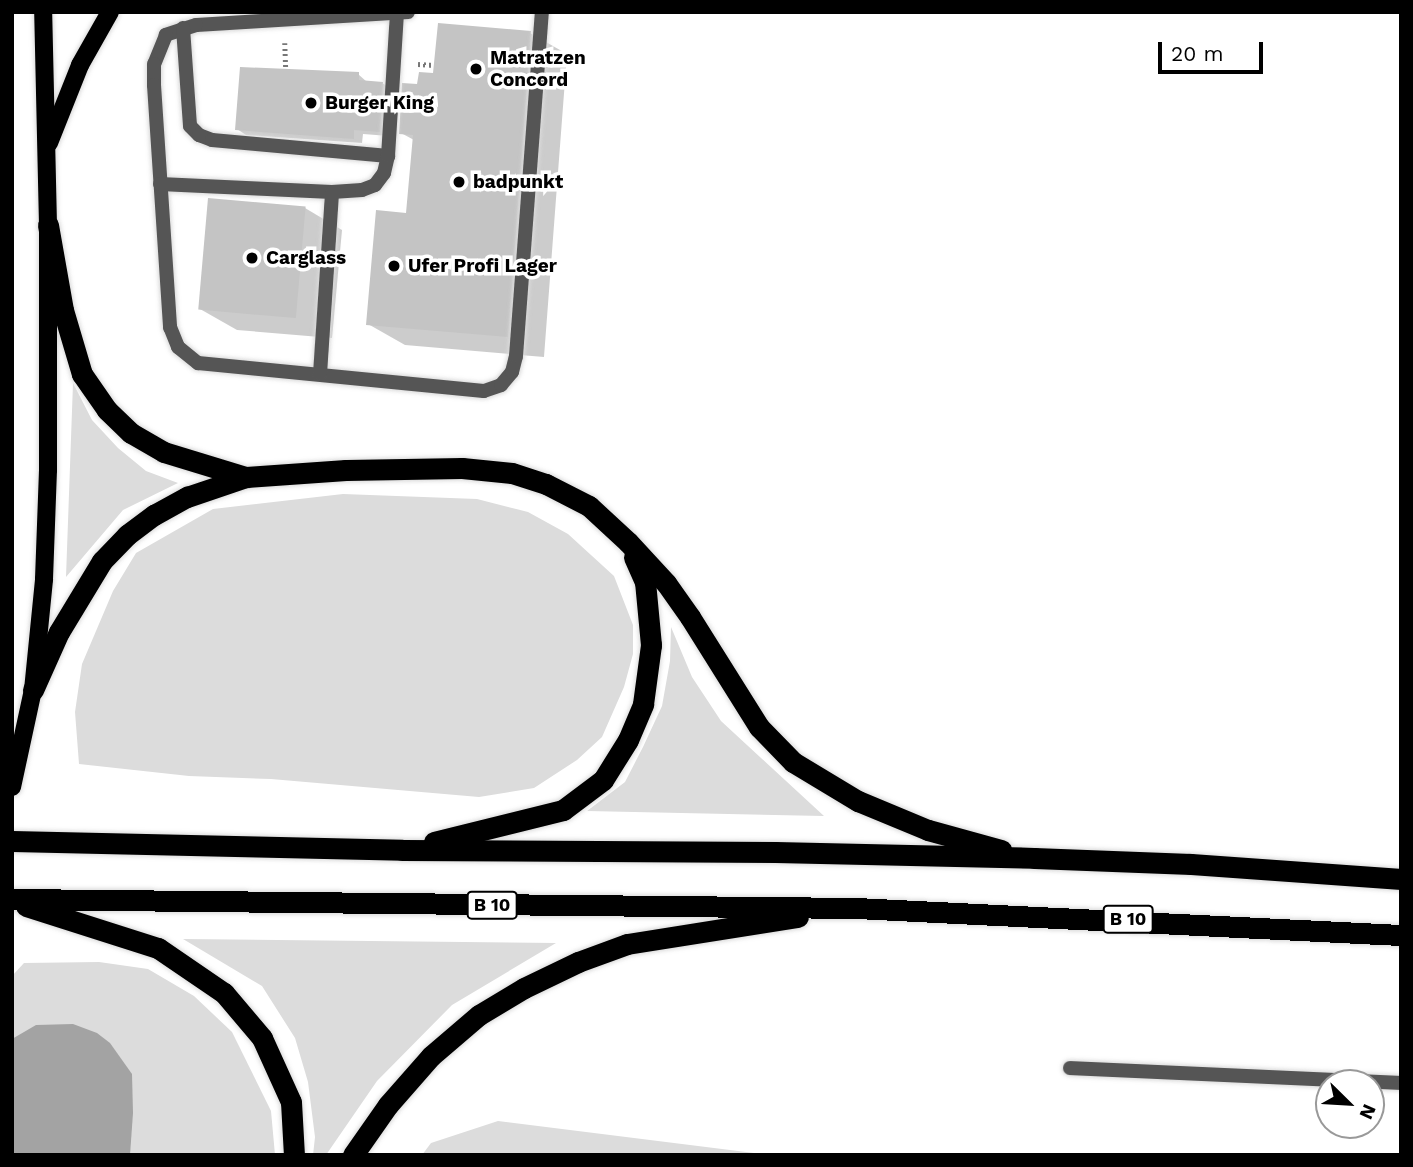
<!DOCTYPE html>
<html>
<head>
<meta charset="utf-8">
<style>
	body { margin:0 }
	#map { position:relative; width:1413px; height:1167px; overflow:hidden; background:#fff; font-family:"Work Sans",sans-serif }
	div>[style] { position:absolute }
	.green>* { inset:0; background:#dcdcdc }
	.water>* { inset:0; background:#a3a3a3 }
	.shadow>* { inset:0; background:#0003 }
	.building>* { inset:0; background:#c4c4c4; transform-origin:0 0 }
	.path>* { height:4.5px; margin-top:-2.25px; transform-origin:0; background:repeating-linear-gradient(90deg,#777 0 2px,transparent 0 5.5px) }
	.roads { filter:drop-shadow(0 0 2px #dbdbdb) drop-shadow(0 0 2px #dbdbdb) }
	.lane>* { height:14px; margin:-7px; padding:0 7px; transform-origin:7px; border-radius:7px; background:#555 }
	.primary>* { height:18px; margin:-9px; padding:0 9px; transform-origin:9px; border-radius:9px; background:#000 }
	.highway>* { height:21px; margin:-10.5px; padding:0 10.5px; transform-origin:10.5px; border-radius:10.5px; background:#000 }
	.dots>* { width:19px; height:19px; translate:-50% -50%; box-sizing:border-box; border:4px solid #fff; border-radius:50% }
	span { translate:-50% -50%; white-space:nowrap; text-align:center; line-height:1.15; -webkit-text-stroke:7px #fff; paint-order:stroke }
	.shield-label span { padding:2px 5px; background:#fff; border:2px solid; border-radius:5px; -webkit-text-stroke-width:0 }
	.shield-label { font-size:18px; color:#000; font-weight:700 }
	.poi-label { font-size:19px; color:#000; font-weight:700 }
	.left { translate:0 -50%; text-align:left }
	.frame { position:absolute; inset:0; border:14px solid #000; pointer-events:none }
	.north { position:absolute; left:1315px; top:1069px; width:70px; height:70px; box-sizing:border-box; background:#fff; border:2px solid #999; border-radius:50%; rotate:114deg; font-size:19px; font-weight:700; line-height:28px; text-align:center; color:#000 }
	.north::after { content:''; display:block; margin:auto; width:24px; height:32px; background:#000; clip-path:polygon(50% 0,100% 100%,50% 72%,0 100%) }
	.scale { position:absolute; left:1158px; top:42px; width:105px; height:32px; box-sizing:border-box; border:4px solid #000; border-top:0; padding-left:9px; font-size:21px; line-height:24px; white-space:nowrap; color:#000; -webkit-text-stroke:5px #fff; paint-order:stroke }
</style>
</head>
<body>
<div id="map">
	<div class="green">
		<div style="clip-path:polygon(73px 383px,92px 420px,118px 448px,146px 471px,178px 483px,123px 510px,66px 577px)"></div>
		<div style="clip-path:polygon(343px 494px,477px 499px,528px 512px,568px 534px,614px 576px,633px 625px,633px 654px,624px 687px,602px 737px,577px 760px,534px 788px,479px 797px,271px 779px,189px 776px,79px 764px,75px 712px,82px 664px,113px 591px,136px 553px,213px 509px)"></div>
		<div style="clip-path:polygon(671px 627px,692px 677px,721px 721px,824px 816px,587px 811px,625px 782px,643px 747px,662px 706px,670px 661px)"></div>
		<div style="clip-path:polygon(183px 939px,556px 943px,452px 1005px,377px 1081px,326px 1155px,313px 1155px,315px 1137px,308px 1082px,295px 1038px,262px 986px)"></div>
		<div style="clip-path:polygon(99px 962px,148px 969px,194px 996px,232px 1032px,271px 1111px,275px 1155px,12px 1155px,12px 976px,24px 963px)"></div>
		<div style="clip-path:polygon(498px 1121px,770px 1155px,422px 1155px,431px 1143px)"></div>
	</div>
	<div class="water">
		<div style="clip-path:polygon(73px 1024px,97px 1033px,110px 1043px,132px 1074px,133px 1113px,130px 1155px,12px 1155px,12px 1039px,36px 1025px)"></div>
	</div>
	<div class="shadow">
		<div style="clip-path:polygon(530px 33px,567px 54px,544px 357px,405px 345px,368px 324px,407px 215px,414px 140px,401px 133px,419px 86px,435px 75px)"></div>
		<div style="clip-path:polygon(358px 74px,367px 82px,382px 83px,392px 89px,389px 136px,363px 134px,362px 143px,246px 135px,237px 129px)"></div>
		<div style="clip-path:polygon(305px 208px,342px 230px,332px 338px,237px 330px,200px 309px)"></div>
	</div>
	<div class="building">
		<div style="clip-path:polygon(438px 23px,531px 31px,508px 337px,366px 325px,376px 210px,406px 213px,413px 135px,399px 134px,402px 83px,417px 84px,419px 72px,433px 73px)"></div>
		<div style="clip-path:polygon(240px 67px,359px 72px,359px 80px,383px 82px,380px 132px,354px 130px,354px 139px,235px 130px)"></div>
		<div style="left:208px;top:198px;width:98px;height:112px;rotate:5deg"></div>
	</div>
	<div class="path">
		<div style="left:285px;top:43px;width:27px;rotate:88deg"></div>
		<div style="left:418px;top:64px;width:16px;rotate:4deg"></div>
	</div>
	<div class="roads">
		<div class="lane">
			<div style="left:408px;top:12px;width:212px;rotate:176.5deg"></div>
			<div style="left:196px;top:25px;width:32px;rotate:162deg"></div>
			<div style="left:166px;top:35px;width:31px;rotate:112deg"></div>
			<div style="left:154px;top:64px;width:21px;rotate:90deg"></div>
			<div style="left:154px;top:85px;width:243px;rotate:86.2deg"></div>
			<div style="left:170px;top:327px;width:22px;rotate:68deg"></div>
			<div style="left:178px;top:347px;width:26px;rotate:39deg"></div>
			<div style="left:198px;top:363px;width:287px;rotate:5.6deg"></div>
			<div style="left:484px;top:391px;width:18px;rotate:-19deg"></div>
			<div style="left:501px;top:385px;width:17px;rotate:-50deg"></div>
			<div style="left:512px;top:372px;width:16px;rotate:-76deg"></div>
			<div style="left:516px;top:356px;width:345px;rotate:-85.7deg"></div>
			<div style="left:183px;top:28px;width:98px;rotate:85.9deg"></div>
			<div style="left:190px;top:126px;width:13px;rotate:45deg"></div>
			<div style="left:199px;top:135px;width:14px;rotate:21deg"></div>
			<div style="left:212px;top:140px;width:177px;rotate:5.2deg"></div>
			<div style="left:160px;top:184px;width:172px;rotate:2.7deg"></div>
			<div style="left:332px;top:192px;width:30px;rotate:-4deg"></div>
			<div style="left:362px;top:190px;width:14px;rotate:-21deg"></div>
			<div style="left:375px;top:185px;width:15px;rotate:-53deg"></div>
			<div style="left:384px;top:173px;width:17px;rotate:-77deg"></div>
			<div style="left:388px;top:156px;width:143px;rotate:-86.4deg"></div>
			<div style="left:320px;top:374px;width:182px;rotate:-86.2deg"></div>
			<div style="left:1070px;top:1068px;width:331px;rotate:2.6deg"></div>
		</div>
		<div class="primary">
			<div style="left:49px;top:143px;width:84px;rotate:-68.3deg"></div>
			<div style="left:80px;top:65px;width:61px;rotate:-60.5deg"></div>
			<div style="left:12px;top:787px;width:99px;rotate:-77.8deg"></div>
			<div style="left:33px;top:690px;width:112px;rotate:-84.3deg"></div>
			<div style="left:44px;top:579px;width:109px;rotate:-87.9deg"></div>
			<div style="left:48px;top:470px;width:245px;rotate:-90deg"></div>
			<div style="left:48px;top:225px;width:213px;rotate:-91.3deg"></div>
		</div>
		<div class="highway">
			<div style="left:48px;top:225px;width:86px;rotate:80deg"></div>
			<div style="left:63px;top:310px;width:67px;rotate:73.5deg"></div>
			<div style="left:82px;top:374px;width:44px;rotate:55.2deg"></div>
			<div style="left:107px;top:410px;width:33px;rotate:44deg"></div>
			<div style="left:131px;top:433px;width:38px;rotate:30deg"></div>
			<div style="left:164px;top:452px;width:86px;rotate:17deg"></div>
			<div style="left:33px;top:690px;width:64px;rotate:-65.9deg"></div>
			<div style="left:59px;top:632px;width:83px;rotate:-58.8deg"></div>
			<div style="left:102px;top:561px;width:36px;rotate:-46deg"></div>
			<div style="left:127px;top:535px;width:34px;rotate:-37deg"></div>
			<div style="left:154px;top:515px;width:38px;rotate:-29deg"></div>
			<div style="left:187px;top:497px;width:62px;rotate:-18.7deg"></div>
			<div style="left:246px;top:477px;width:100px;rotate:-4deg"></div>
			<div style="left:346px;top:470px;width:116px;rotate:-1deg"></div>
			<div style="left:462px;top:468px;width:50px;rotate:5.7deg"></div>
			<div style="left:512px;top:473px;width:36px;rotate:18deg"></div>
			<div style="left:546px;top:484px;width:48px;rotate:27.1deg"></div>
			<div style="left:589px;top:506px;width:53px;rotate:42.7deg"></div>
			<div style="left:628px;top:542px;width:56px;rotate:47.2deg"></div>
			<div style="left:666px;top:583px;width:42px;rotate:54.8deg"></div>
			<div style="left:690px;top:617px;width:130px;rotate:57.9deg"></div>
			<div style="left:759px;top:727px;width:49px;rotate:45.8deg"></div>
			<div style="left:793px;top:762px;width:76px;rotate:31deg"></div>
			<div style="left:858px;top:801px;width:76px;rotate:22.5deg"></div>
			<div style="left:928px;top:830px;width:76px;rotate:15.3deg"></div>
			<div style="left:12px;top:841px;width:390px;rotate:1.3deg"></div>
			<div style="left:402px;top:850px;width:373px;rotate:0.3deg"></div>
			<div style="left:775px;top:852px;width:259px;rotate:1.3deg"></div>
			<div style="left:1034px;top:858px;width:157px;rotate:2.2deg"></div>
			<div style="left:1191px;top:864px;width:211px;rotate:4.1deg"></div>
			<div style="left:434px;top:842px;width:133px;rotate:-13.9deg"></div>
			<div style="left:563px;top:810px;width:50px;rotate:-36.9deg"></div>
			<div style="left:603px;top:780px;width:47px;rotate:-58deg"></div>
			<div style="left:628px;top:740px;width:39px;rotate:-67deg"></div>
			<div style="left:643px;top:704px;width:60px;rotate:-82.3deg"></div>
			<div style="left:651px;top:645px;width:63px;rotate:-95.4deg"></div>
			<div style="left:645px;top:582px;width:27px;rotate:-114deg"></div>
			<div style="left:12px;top:899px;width:844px;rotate:0.61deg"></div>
			<div style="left:856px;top:908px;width:546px;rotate:2.84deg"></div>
			<div style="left:26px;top:906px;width:139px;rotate:17.7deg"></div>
			<div style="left:158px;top:948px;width:80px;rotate:34.3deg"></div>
			<div style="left:224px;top:993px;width:59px;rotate:49.8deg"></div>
			<div style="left:262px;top:1038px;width:70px;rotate:65.6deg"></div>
			<div style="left:291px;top:1102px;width:53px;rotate:86.8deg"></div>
			<div style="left:353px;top:1155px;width:61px;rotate:-55deg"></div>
			<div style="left:388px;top:1105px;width:65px;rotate:-48.7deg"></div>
			<div style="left:431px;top:1056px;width:63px;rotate:-40.5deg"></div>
			<div style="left:479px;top:1015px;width:52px;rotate:-31deg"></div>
			<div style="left:524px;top:988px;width:60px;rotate:-25.7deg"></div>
			<div style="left:578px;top:962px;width:52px;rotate:-20.2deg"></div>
			<div style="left:627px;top:944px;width:173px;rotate:-9deg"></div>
		</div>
	</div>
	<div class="dots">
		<div style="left:476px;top:69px;background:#000"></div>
		<div style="left:311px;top:103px;background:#000"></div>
		<div style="left:459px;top:182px;background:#000"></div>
		<div style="left:252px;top:258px;background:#000"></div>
		<div style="left:394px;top:266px;background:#000"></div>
	</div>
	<div class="shield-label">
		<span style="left:492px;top:905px">B 10</span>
		<span style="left:1128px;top:919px">B 10</span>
	</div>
	<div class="poi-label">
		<span class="left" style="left:490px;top:69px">Matratzen<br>Concord</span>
		<span class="left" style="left:325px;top:103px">Burger King</span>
		<span class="left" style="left:473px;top:182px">badpunkt</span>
		<span class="left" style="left:266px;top:258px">Carglass</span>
		<span class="left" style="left:408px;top:266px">Ufer Profi Lager</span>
	</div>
	<div class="frame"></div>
	<div class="north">N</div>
	<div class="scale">20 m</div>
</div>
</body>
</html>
